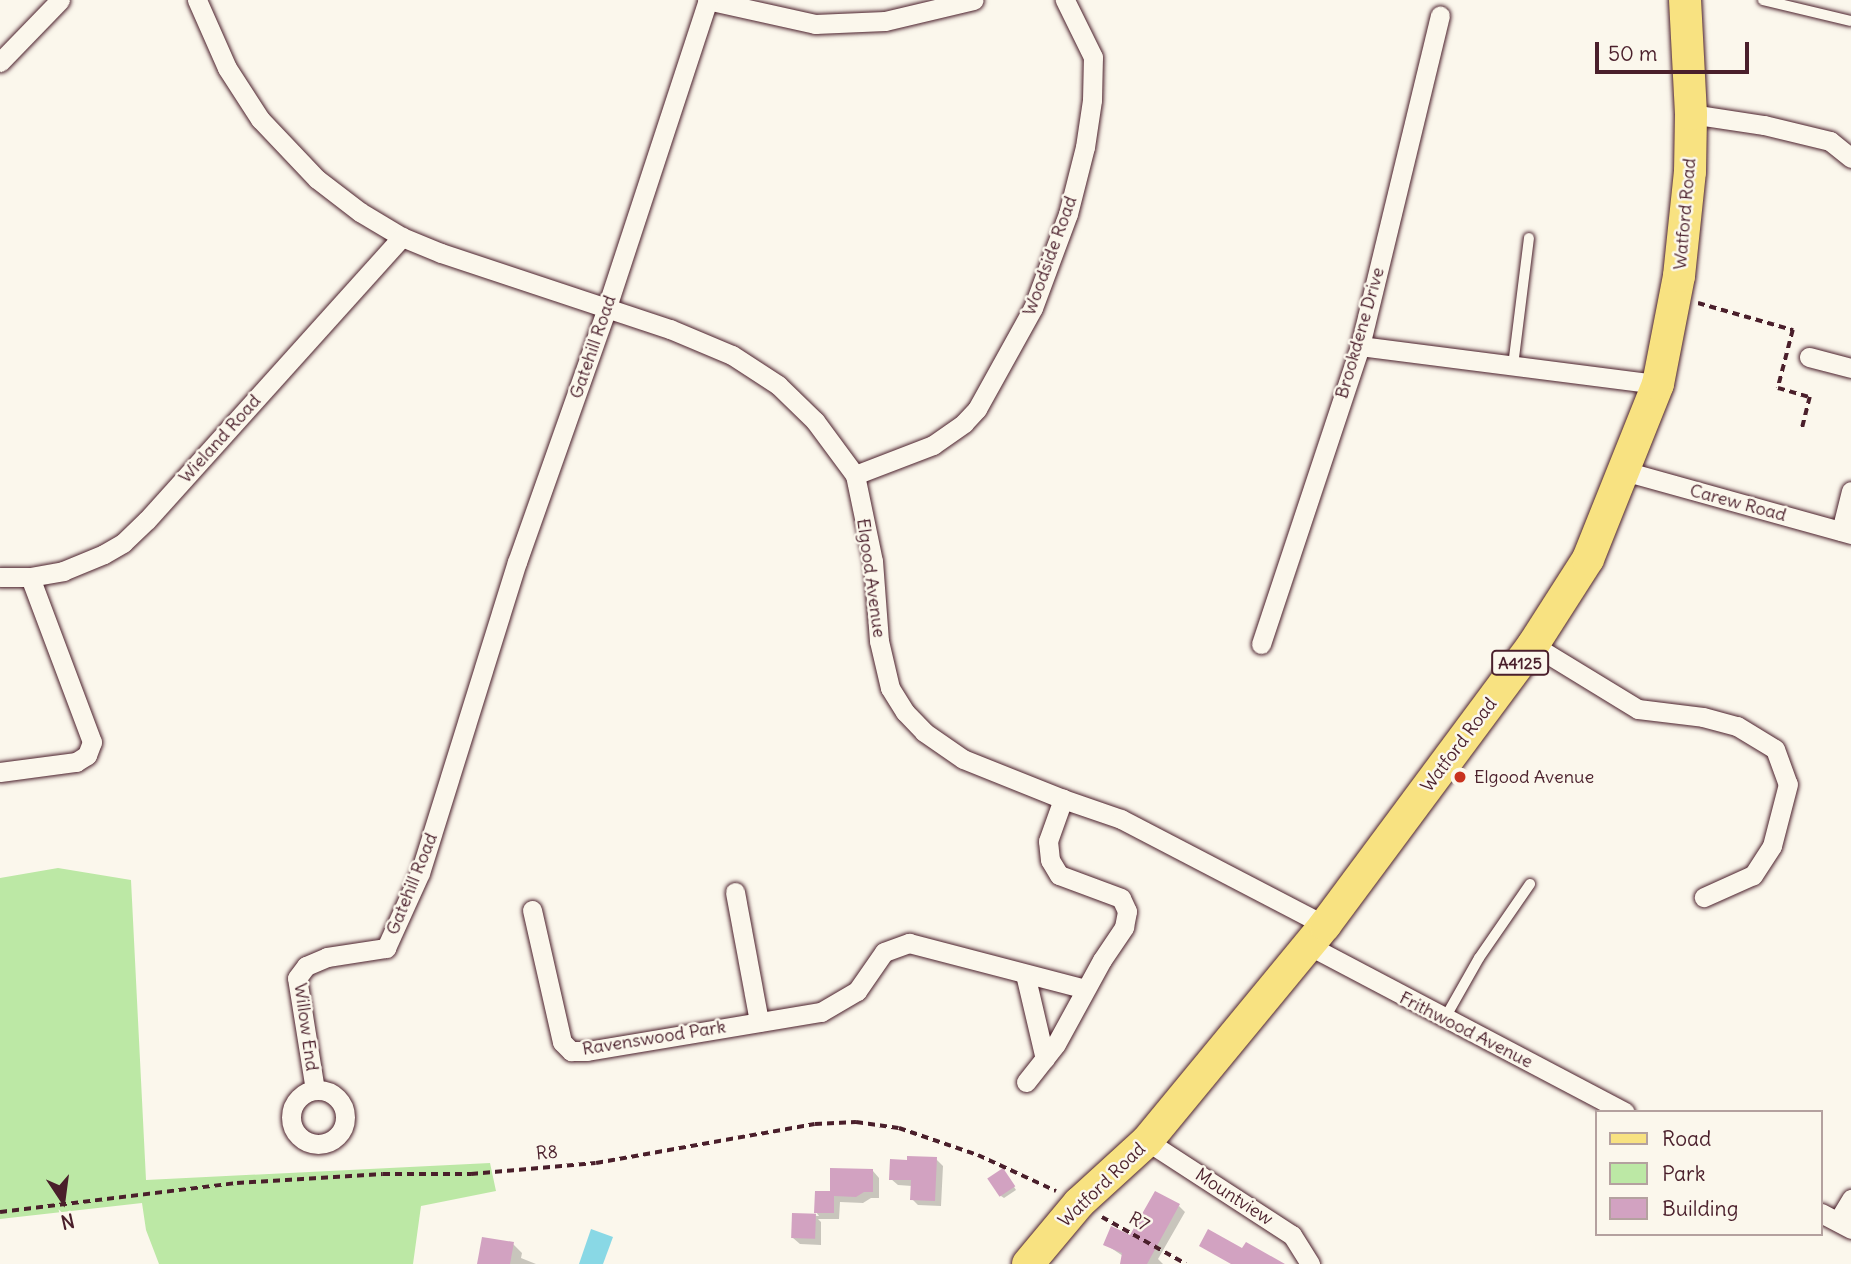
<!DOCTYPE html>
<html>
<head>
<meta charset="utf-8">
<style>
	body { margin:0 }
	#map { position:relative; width:1851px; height:1264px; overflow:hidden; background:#fbf7ec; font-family:Delius,sans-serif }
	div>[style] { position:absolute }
	.green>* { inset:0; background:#bce8a5 }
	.water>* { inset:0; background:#89d8e5 }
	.shadow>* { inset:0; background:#0003 }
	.building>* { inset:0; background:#d2a2c1; transform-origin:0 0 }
	.path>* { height:3.5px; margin-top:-1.75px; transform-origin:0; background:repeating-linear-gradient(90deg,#4a1f2b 0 7px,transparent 0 12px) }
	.roads { filter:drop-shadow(0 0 2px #4a1f2b) drop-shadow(0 0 2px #4a1f2b) }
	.service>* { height:10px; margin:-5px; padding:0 5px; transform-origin:5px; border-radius:5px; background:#fbf7ec }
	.minor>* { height:19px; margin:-9.5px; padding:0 9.5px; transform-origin:9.5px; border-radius:9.5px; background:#fbf7ec }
	.minor>.ring { margin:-9.5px; padding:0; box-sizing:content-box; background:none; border:19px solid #fbf7ec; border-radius:50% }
	.primary>* { height:32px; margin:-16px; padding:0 16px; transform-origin:16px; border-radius:16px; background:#f8e281 }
	.dots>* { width:19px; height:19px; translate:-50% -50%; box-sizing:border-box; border:4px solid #fbf7ec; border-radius:50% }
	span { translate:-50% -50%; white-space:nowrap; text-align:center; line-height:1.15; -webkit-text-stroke:5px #fbf7ec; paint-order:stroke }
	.shield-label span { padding:2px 5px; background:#fbf7ec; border:2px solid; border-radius:5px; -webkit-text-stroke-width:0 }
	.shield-label { font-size:16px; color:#4a1f2b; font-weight:700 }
	.street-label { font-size:18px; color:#4a1f2b }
	.poi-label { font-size:18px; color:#4a1f2b }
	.left { translate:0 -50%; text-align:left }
	.legend { position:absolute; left:1595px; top:1110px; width:228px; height:126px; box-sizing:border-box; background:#fbf7ec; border:2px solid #b4a19f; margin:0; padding:9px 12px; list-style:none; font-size:21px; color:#4a1f2b }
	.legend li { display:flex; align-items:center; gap:14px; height:35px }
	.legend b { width:35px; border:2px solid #b4a19f }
	.north { position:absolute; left:28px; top:1166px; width:70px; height:70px; -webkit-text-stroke:5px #fbf7ec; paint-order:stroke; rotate:167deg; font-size:19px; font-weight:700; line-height:28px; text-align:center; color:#4a1f2b }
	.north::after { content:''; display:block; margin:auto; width:24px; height:32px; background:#4a1f2b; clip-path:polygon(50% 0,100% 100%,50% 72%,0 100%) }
	.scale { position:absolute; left:1595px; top:42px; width:154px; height:32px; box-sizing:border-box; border:4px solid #4a1f2b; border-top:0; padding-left:9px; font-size:21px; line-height:24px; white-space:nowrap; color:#4a1f2b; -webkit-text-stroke:5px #fbf7ec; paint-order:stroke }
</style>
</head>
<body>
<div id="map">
	<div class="green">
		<div style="clip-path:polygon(58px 868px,131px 880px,146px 1180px,490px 1163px,496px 1191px,421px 1206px,413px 1264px,159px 1264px,146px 1230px,142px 1203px,0 1219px,0 878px)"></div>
	</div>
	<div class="water">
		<div style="clip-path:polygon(591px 1229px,613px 1237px,603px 1264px,579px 1264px)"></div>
	</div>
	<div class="shadow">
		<div style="clip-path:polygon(936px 1159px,943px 1166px,941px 1206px,918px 1205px,912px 1199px,912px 1186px,898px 1185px,891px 1179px)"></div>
		<div style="clip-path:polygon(873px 1171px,879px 1178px,879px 1198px,871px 1198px,863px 1203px,840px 1202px,839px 1219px,818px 1219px,821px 1222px,821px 1245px,800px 1244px,793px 1238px,794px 1215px,819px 1216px,816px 1212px,831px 1193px)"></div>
		<div style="clip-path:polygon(1005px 1173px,1016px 1190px,1004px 1198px,1001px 1196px)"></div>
		<div style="clip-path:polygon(1179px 1206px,1185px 1212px,1158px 1259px,1163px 1264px,1122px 1264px,1123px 1256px,1105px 1244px,1131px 1237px)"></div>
		<div style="clip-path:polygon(513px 1244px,522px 1253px,521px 1258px,536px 1264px,479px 1264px)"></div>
	</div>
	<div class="building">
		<div style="clip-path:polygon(907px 1156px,937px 1157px,935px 1201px,910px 1200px,911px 1180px,889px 1180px,890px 1159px,907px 1160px)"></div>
		<div style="clip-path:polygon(830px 1168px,873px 1169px,873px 1192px,864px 1192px,856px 1197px,834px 1196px,834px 1213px,814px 1213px,815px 1191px,830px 1191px)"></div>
		<div style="left:1003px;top:1168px;width:22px;height:19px;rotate:56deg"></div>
		<div style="clip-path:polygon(1155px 1191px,1180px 1204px,1147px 1264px,1120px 1264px,1122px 1253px,1103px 1245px,1111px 1226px,1130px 1235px)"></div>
		<div style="left:792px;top:1213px;width:24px;height:25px;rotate:2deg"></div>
		<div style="clip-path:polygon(1208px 1229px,1242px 1248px,1246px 1242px,1285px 1264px,1231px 1264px,1199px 1246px)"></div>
		<div style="clip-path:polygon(482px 1237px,514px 1242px,510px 1264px,477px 1264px)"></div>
	</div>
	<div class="path">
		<div style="left:1698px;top:303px;width:99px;rotate:15.9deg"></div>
		<div style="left:1793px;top:330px;width:60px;rotate:104.5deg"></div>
		<div style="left:1778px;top:388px;width:33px;rotate:16deg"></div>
		<div style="left:1810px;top:397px;width:32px;rotate:104deg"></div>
		<div style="left:0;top:1212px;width:239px;rotate:-7deg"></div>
		<div style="left:237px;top:1183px;width:146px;rotate:-3.5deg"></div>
		<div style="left:383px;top:1174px;width:88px"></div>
		<div style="left:471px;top:1174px;width:125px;rotate:-5deg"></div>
		<div style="left:596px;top:1163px;width:222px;rotate:-10.1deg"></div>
		<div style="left:815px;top:1124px;width:41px;rotate:-2.8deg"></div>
		<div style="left:856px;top:1122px;width:43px;rotate:7.9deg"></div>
		<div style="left:899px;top:1128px;width:83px;rotate:18.9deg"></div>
		<div style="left:978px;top:1155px;width:86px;rotate:24.8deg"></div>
		<div style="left:1102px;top:1217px;width:96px;rotate:29.2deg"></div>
	</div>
	<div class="roads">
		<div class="service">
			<div style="left:1763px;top:0;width:90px;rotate:13.4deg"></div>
			<div style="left:1513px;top:366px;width:129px;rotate:-82.9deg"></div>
			<div style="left:1445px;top:1018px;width:69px;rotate:-60.5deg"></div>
			<div style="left:1479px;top:958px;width:90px;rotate:-55.4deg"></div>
		</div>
		<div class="minor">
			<div style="left:197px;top:0;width:74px;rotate:66.2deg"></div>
			<div style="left:227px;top:68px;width:61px;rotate:57.1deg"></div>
			<div style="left:260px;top:119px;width:83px;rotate:46.5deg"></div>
			<div style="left:317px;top:179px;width:54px;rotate:37.5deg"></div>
			<div style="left:360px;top:212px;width:49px;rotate:30.8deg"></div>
			<div style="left:402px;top:237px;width:42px;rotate:22.3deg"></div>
			<div style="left:441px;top:253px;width:241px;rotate:18.4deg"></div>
			<div style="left:670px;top:329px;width:67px;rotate:22.8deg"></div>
			<div style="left:732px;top:355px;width:55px;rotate:33.1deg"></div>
			<div style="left:778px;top:385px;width:52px;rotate:44.2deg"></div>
			<div style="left:815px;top:421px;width:67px;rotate:53.5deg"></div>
			<div style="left:855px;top:475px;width:88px;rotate:78.2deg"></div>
			<div style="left:873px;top:561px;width:80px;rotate:85.7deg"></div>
			<div style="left:879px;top:641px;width:48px;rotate:76.8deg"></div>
			<div style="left:890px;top:688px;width:28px;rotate:58deg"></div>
			<div style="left:905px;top:712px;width:28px;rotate:46deg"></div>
			<div style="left:924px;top:732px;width:47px;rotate:34.7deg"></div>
			<div style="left:963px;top:759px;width:108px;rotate:21.8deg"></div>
			<div style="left:1063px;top:799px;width:61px;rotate:19deg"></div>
			<div style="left:1121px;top:819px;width:230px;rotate:27.5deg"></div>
			<div style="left:707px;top:0;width:111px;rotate:12.5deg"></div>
			<div style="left:815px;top:24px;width:70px;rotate:-2.5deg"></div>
			<div style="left:885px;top:21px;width:91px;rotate:-13.3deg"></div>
			<div style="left:0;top:62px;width:86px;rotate:-45.9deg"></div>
			<div style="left:1691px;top:114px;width:74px;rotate:8.6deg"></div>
			<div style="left:1764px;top:125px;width:68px;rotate:13.6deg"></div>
			<div style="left:1830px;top:141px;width:27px;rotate:39deg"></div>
			<div style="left:1360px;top:346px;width:300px;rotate:7.3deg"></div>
			<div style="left:1809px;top:357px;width:43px;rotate:14.7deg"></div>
			<div style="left:1624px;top:471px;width:236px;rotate:15.5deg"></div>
			<div style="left:855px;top:475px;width:84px;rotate:-21deg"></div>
			<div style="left:933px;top:445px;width:38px;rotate:-35deg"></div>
			<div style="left:964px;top:423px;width:19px;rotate:-47deg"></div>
			<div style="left:977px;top:409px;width:115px;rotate:-61deg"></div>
			<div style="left:1033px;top:308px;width:100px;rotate:-69.6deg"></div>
			<div style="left:1068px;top:214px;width:69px;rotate:-75.8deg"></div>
			<div style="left:1085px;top:147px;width:48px;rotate:-81.5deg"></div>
			<div style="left:1092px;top:100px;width:43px;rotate:-88.7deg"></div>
			<div style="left:1093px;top:57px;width:64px;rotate:-116.2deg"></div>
			<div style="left:1841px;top:531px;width:41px;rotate:-76deg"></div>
			<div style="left:0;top:577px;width:30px"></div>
			<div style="left:30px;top:577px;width:34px;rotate:-10deg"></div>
			<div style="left:63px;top:571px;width:44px;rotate:-22.5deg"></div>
			<div style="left:104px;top:554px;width:22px;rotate:-30deg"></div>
			<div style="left:123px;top:543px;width:33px;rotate:-44deg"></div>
			<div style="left:147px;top:520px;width:381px;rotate:-48deg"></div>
			<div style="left:1261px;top:644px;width:314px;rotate:-71.6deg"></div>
			<div style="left:1360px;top:346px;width:340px;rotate:-76.4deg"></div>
			<div style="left:1533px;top:645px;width:123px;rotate:31.4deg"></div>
			<div style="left:1638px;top:709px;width:65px;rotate:7deg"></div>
			<div style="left:1703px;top:717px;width:35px;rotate:15deg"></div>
			<div style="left:1737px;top:726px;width:44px;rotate:31.2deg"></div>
			<div style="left:1775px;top:749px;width:37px;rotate:70deg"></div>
			<div style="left:1788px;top:784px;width:64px;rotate:104.5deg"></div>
			<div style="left:1772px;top:846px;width:35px;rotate:123deg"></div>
			<div style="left:1753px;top:875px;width:54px;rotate:155.8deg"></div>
			<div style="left:0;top:772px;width:77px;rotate:-7.5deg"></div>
			<div style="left:76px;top:762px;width:13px;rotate:-32deg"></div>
			<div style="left:87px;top:755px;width:14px;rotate:-69deg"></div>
			<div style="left:92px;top:742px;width:176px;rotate:-110.6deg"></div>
			<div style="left:735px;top:892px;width:132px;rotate:79.5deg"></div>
			<div style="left:532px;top:910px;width:135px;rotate:77.2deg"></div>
			<div style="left:562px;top:1042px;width:13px;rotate:45deg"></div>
			<div style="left:571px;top:1051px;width:16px"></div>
			<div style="left:587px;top:1051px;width:237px;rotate:-9.5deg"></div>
			<div style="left:821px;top:1012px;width:42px;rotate:-30.3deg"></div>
			<div style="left:857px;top:991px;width:47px;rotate:-55.3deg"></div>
			<div style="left:884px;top:952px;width:27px;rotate:-20deg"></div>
			<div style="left:909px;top:943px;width:182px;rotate:14.6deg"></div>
			<div style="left:1308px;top:945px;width:358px;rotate:27.8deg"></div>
			<div style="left:1025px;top:974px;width:87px;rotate:76.8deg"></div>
			<div style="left:1026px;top:1082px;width:48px;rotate:-51.7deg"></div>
			<div style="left:1056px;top:1044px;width:96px;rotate:-61.3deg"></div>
			<div style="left:1102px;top:960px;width:40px;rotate:-56deg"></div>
			<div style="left:1124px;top:927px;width:16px;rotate:-79deg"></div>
			<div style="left:1127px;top:911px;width:14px;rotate:-115deg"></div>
			<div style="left:1121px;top:898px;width:66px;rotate:-159.6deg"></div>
			<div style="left:1059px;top:875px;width:17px;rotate:-121deg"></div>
			<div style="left:1050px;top:860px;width:19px;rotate:-96deg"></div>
			<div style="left:1048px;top:841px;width:45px;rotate:-70.3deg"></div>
			<div class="ring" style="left:291px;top:1090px;width:35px;height:35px"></div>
			<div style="left:315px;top:1090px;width:113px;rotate:-99.1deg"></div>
			<div style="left:297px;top:978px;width:15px;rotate:-53deg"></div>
			<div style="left:306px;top:966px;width:23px;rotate:-23deg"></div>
			<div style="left:327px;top:957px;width:60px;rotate:-8.7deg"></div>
			<div style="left:386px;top:948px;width:82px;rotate:-65.6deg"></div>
			<div style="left:420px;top:873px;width:326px;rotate:-72.7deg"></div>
			<div style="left:517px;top:562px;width:267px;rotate:-70.5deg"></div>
			<div style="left:606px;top:310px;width:326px;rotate:-71.8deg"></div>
			<div style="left:1147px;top:1141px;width:173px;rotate:33deg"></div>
			<div style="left:1292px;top:1235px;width:34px;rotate:58deg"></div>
			<div style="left:1821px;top:1213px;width:34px;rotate:28deg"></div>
			<div style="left:1838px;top:1221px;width:26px;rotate:-59deg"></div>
		</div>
		<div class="primary">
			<div style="left:1028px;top:1264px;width:80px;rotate:-50.1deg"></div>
			<div style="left:1079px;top:1203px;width:92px;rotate:-42.4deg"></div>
			<div style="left:1147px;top:1141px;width:280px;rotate:-50.5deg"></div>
			<div style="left:1325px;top:925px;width:349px;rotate:-53.4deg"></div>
			<div style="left:1533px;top:645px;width:102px;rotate:-57.4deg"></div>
			<div style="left:1588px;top:559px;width:188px;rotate:-68.2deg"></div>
			<div style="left:1658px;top:384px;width:110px;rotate:-79deg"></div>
			<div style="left:1679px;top:276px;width:105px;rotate:-84deg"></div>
			<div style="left:1690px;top:172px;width:58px;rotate:-89deg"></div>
			<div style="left:1691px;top:114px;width:114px;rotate:-93deg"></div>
		</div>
	</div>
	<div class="dots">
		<div style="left:1460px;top:777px;background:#c8321e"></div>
	</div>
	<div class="shield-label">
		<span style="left:1520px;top:663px">A4125</span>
	</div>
	<div class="street-label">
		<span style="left:1685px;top:214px;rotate:-85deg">Watford Road</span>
		<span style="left:1050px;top:256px;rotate:-70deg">Woodside Road</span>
		<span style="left:1360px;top:333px;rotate:-74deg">Brookdene Drive</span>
		<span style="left:593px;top:347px;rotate:-71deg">Gatehill Road</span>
		<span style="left:220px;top:439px;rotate:-48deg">Wieland Road</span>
		<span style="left:1738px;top:503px;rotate:15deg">Carew Road</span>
		<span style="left:871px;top:578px;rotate:82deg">Elgood Avenue</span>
		<span style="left:1459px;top:745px;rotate:-53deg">Watford Road</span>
		<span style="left:412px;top:884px;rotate:-68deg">Gatehill Road</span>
		<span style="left:306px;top:1027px;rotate:82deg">Willow End</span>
		<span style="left:1466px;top:1030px;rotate:27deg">Frithwood Avenue</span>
		<span style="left:654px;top:1038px;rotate:-9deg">Ravenswood Park</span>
		<span style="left:547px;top:1153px;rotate:-5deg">R8</span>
		<span style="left:1102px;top:1185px;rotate:-44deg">Watford Road</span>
		<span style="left:1234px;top:1197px;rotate:33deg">Mountview</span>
		<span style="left:1139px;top:1222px;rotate:30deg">R7</span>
	</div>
	<div class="poi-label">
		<span class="left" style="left:1474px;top:777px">Elgood Avenue</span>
	</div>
	<ul class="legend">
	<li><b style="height:9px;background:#f8e281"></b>Road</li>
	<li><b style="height:19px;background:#bce8a5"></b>Park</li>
	<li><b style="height:19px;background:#d2a2c1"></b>Building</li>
	</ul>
	<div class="north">N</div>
	<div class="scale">50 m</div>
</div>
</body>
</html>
